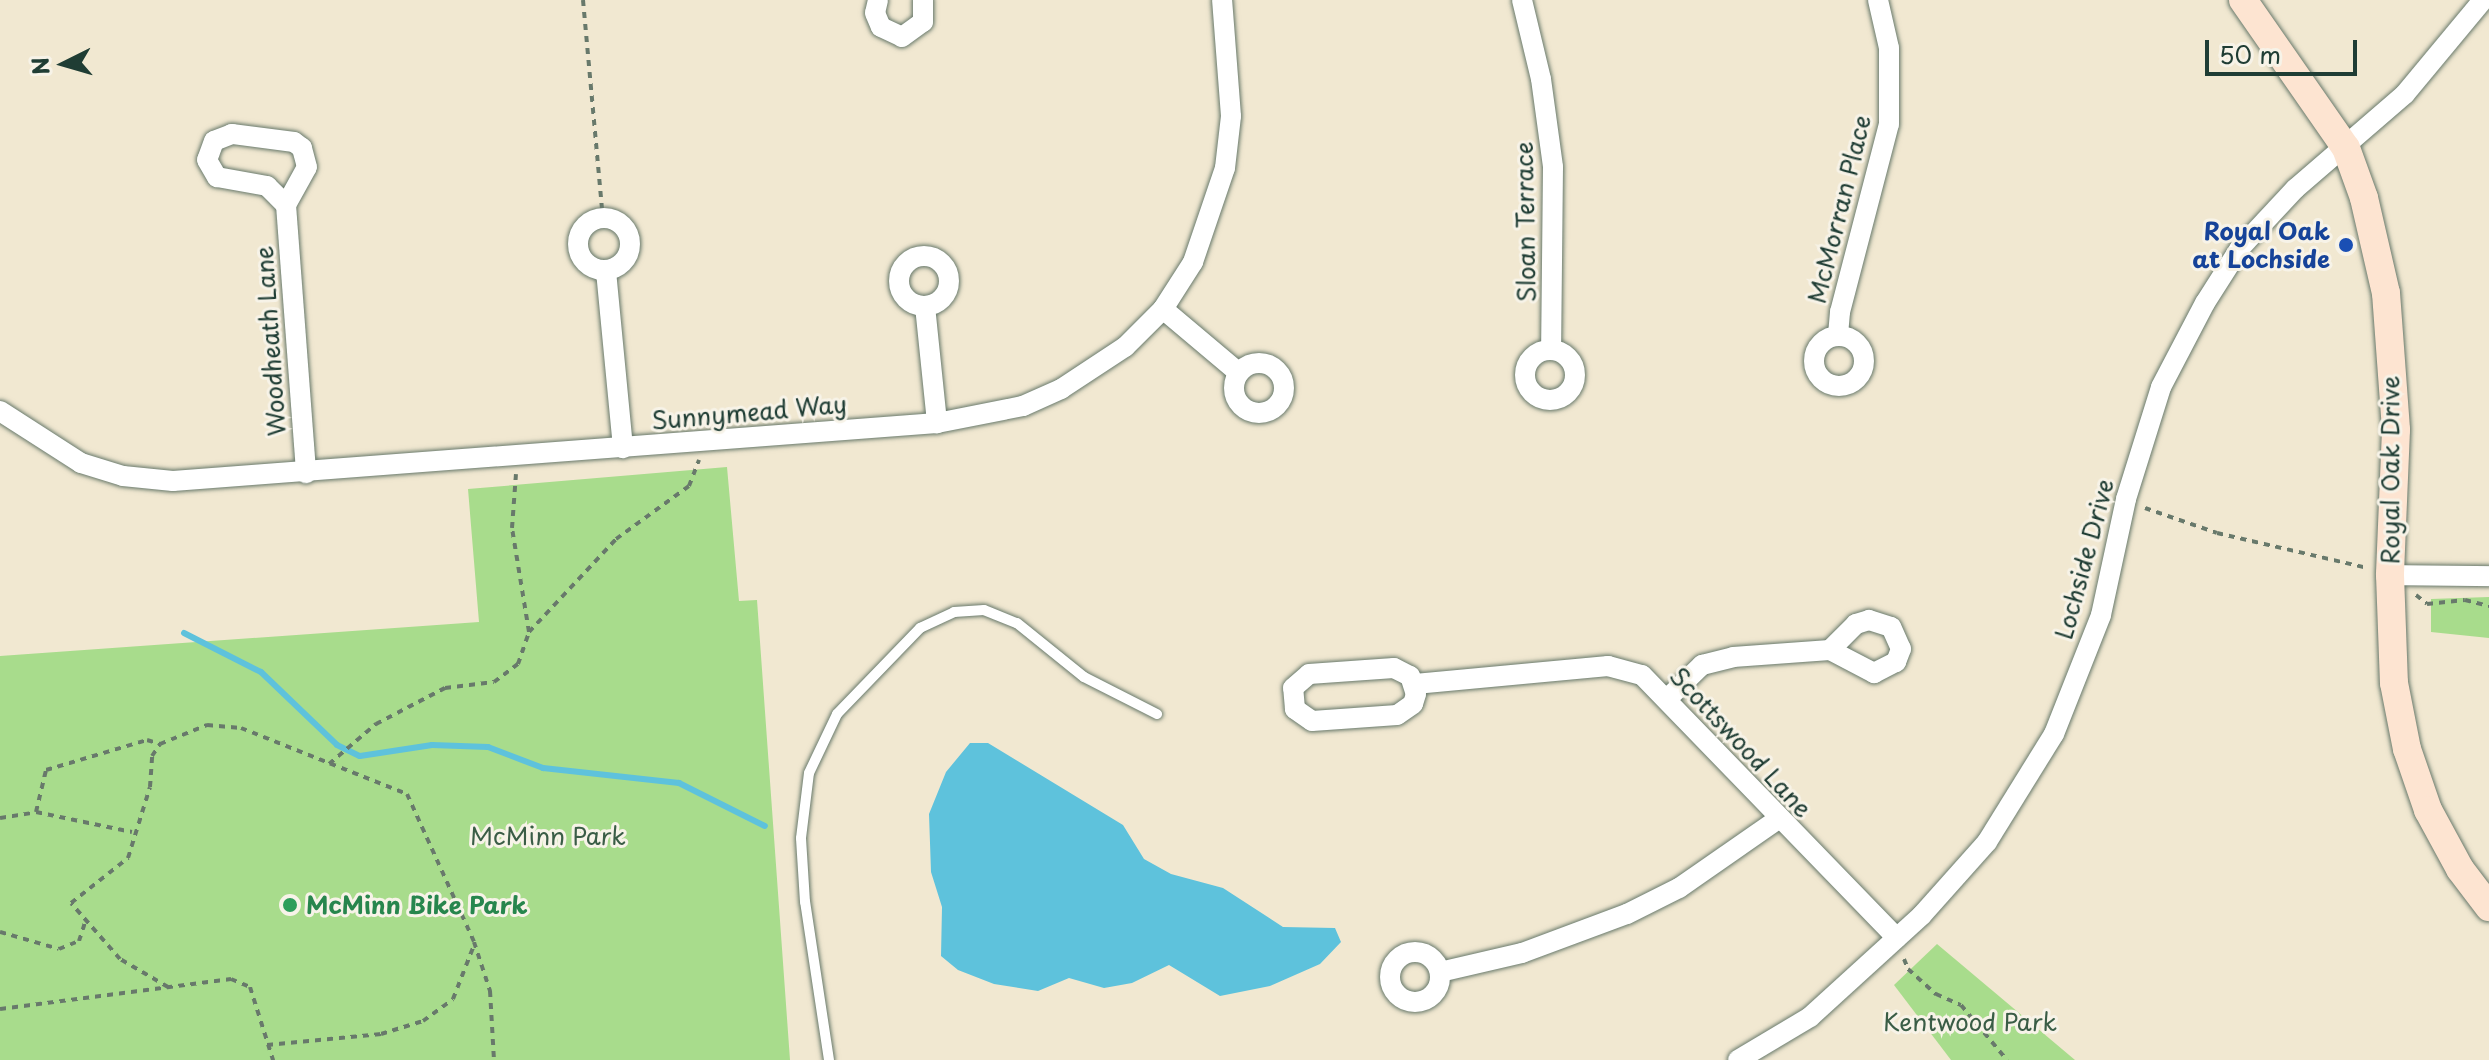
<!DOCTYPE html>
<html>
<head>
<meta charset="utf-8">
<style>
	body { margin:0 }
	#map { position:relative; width:2489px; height:1060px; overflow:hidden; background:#f1e8d1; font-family:"Playpen Sans",sans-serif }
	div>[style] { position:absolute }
	.green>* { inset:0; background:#a8dc8c }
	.water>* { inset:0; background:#5ec2dc }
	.stream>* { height:6px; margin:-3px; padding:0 3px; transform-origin:3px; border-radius:3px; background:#5ec2dc }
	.path>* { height:4px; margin-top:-2px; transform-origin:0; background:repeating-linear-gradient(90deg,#68796b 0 6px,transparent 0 12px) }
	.roads { filter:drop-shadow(0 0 2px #68796b) drop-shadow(0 0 2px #68796b) }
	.lane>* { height:10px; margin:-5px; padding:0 5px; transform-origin:5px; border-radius:5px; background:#fff }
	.street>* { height:20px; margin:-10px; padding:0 10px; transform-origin:10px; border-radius:10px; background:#fff }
	.street>.ring { margin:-10px; padding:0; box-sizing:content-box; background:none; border:20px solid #fff; border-radius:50% }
	.secondary>* { height:28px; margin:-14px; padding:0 14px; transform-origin:14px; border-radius:14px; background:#fde4d1 }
	.dots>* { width:22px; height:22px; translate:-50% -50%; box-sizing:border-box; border:4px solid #f7f3e8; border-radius:50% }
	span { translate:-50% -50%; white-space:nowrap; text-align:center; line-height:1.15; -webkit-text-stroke:6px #f7f3e8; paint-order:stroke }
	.street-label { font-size:24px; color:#1f3d34 }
	.transit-label { font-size:24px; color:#164399; font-weight:700 }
	.right { translate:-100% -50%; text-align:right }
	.park-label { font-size:24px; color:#3a5d46 }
	.leisure-label { font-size:24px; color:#27864d; font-weight:700 }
	.left { translate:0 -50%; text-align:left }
	.north { position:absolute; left:24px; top:24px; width:80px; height:80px; -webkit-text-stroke:6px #f7f3e8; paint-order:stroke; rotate:265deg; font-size:22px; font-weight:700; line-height:32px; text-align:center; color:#1f3d34 }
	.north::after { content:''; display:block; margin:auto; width:28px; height:36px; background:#1f3d34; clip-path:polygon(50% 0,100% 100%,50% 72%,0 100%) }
	.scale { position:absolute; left:2205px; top:40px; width:152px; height:36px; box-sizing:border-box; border:4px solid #1f3d34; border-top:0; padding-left:10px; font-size:24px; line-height:28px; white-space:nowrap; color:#1f3d34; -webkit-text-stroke:6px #f7f3e8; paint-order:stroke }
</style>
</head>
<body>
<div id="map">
	<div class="green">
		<div style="clip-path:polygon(727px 467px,739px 601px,757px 600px,790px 1060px,0 1060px,0 656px,479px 622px,468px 489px)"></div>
		<div style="clip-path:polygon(2489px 597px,2489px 638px,2431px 632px,2431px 599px)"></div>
		<div style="clip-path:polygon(1937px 944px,2075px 1060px,1951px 1060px,1894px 985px)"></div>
	</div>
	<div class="water">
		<div style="clip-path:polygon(970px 743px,988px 743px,1123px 825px,1144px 859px,1171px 874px,1223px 888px,1283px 927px,1335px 928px,1341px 942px,1320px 964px,1270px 986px,1220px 996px,1169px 965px,1132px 983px,1104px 988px,1069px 978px,1038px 991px,994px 984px,958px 970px,941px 956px,942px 907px,931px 872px,929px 814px,946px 772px)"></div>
	</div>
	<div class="stream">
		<div style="left:184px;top:633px;width:86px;rotate:26.9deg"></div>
		<div style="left:261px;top:672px;width:105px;rotate:43.8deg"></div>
		<div style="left:337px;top:745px;width:25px;rotate:26deg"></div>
		<div style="left:360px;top:756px;width:73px;rotate:-8.7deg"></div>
		<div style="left:432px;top:745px;width:56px;rotate:2deg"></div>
		<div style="left:488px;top:747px;width:59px;rotate:20.9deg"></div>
		<div style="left:543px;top:768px;width:137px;rotate:6.3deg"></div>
		<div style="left:679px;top:783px;width:96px;rotate:26.6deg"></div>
	</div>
	<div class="path">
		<div style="left:583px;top:0;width:219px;rotate:84.8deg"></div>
		<div style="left:2145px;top:508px;width:76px;rotate:19.1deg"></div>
		<div style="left:2217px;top:533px;width:154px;rotate:13.1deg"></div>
		<div style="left:2416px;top:595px;width:14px;rotate:39deg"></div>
		<div style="left:2427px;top:604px;width:38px;rotate:-6deg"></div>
		<div style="left:2465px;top:600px;width:25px;rotate:14deg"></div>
		<div style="left:529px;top:632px;width:127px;rotate:-46.9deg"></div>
		<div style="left:616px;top:539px;width:90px;rotate:-36deg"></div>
		<div style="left:689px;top:486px;width:28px;rotate:-69deg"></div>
		<div style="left:329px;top:764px;width:62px;rotate:-40.4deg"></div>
		<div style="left:376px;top:724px;width:78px;rotate:-27.6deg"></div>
		<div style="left:445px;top:688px;width:49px;rotate:-7deg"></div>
		<div style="left:494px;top:682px;width:30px;rotate:-37deg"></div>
		<div style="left:518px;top:664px;width:34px;rotate:-71deg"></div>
		<div style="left:529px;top:632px;width:105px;rotate:-99.3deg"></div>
		<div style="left:512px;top:528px;width:54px;rotate:-85.8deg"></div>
		<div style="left:36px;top:812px;width:43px;rotate:-76.6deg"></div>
		<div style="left:46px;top:770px;width:105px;rotate:-16.5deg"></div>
		<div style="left:147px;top:740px;width:14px;rotate:17deg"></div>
		<div style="left:0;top:818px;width:36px;rotate:-9deg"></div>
		<div style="left:36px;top:812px;width:98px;rotate:11.8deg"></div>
		<div style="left:0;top:932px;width:61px;rotate:16.1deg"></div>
		<div style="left:59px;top:949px;width:22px;rotate:-22deg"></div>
		<div style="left:79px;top:941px;width:20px;rotate:-72deg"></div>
		<div style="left:1904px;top:959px;width:11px;rotate:68deg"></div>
		<div style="left:1908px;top:969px;width:38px;rotate:42deg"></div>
		<div style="left:1936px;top:994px;width:27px;rotate:24deg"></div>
		<div style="left:1961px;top:1005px;width:72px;rotate:50.1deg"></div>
		<div style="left:168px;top:987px;width:56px;rotate:-149.7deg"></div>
		<div style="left:120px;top:959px;width:74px;rotate:-131.2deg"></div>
		<div style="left:71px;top:903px;width:73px;rotate:-38.3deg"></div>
		<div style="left:128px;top:858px;width:74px;rotate:-72.8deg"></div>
		<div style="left:150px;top:787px;width:31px;rotate:-86deg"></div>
		<div style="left:152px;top:756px;width:14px;rotate:-56deg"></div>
		<div style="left:160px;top:744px;width:51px;rotate:-22deg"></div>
		<div style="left:207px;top:725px;width:34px;rotate:5deg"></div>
		<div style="left:241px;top:728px;width:179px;rotate:21.7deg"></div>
		<div style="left:407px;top:794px;width:162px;rotate:65.6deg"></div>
		<div style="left:474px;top:942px;width:52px;rotate:71.9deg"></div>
		<div style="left:490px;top:991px;width:69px;rotate:86.7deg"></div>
		<div style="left:0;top:1009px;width:233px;rotate:-7.4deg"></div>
		<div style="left:231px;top:979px;width:21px;rotate:23deg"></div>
		<div style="left:250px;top:987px;width:77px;rotate:72.5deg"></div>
		<div style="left:267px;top:1045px;width:115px;rotate:-5.5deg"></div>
		<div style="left:381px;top:1034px;width:44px;rotate:-17.2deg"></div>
		<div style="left:423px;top:1021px;width:37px;rotate:-36deg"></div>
		<div style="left:453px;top:999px;width:58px;rotate:-68.7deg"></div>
	</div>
	<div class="roads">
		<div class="lane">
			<div style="left:829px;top:1060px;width:160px;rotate:-98.6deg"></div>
			<div style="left:805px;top:902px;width:64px;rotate:-93.6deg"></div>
			<div style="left:801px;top:838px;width:65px;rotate:-83deg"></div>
			<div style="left:809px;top:773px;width:65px;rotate:-64.6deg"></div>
			<div style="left:837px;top:714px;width:120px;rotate:-46deg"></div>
			<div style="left:920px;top:628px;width:38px;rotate:-25deg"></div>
			<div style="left:954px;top:612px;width:30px;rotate:-4deg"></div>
			<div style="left:984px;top:610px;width:35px;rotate:22deg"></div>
			<div style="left:1017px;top:623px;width:86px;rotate:38.9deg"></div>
			<div style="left:1084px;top:677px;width:82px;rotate:26.9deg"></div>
		</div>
		<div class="street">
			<div style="left:878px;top:0;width:13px;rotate:103deg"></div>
			<div style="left:875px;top:13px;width:15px;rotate:67deg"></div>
			<div style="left:881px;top:27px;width:23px;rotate:25deg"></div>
			<div style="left:902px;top:37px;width:26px;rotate:-36deg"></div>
			<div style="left:923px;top:22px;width:22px;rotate:-90deg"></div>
			<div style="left:1522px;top:0;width:81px;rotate:76.5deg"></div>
			<div style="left:1541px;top:79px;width:89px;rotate:82.2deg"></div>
			<div style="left:1553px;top:167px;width:183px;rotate:90.6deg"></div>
			<div style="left:286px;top:205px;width:43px;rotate:-61.1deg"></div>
			<div style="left:307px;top:167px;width:20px;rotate:-105deg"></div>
			<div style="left:302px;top:148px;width:10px;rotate:-143deg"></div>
			<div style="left:294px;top:142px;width:63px;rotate:-172.6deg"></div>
			<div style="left:232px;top:134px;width:19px;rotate:159deg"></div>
			<div style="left:214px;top:141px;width:20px;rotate:110deg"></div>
			<div style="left:207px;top:160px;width:20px;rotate:60deg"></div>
			<div style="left:217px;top:177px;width:51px;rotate:10.2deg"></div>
			<div style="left:267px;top:186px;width:27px;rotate:45deg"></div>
			<div style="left:286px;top:205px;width:269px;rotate:85.7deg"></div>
			<div class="ring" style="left:578px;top:218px;width:32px;height:32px"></div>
			<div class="ring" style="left:899px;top:256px;width:30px;height:30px"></div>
			<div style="left:606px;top:271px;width:178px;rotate:84.5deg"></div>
			<div style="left:925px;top:306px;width:118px;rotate:84.1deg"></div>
			<div style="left:1163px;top:309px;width:99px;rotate:40.1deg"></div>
			<div style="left:1838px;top:335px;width:23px;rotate:-85deg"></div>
			<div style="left:1840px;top:312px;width:194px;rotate:-75.4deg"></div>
			<div style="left:1889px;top:124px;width:76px;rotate:-90deg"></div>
			<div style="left:1889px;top:48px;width:49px;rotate:-102.9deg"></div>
			<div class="ring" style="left:1814px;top:336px;width:30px;height:30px"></div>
			<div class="ring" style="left:1525px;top:350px;width:30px;height:30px"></div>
			<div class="ring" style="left:1234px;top:363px;width:30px;height:30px"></div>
			<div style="left:0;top:411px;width:96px;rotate:32.7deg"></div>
			<div style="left:81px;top:463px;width:44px;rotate:17.2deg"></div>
			<div style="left:123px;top:476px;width:50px;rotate:5.7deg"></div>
			<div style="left:173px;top:481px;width:766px;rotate:-4.34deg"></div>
			<div style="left:937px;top:423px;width:88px;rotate:-11.2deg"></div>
			<div style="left:1023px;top:406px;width:42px;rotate:-24.1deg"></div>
			<div style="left:1061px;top:389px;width:77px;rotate:-33.3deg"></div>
			<div style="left:1125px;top:347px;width:54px;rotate:-45deg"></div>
			<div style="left:1163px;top:309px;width:56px;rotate:-57.4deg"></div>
			<div style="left:1193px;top:262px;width:99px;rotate:-71.2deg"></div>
			<div style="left:1225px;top:168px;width:52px;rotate:-83.4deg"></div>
			<div style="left:1231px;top:116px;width:116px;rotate:-94.4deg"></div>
			<div style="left:2390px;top:575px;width:99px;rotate:0.6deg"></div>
			<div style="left:1394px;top:668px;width:18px;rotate:27deg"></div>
			<div style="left:1410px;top:676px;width:19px;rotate:72deg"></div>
			<div style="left:1416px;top:694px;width:10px;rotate:107deg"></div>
			<div style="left:1413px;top:704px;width:19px;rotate:145deg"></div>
			<div style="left:1397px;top:715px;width:85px;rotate:176deg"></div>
			<div style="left:1312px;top:721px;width:21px;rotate:-145deg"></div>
			<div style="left:1295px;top:709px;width:21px;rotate:-95deg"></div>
			<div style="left:1293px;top:688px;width:21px;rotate:-41deg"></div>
			<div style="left:1309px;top:674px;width:85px;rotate:-4deg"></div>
			<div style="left:1415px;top:684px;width:194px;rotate:-5.3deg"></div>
			<div style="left:1608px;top:666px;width:35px;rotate:15deg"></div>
			<div style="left:1642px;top:675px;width:366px;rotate:45.9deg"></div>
			<div style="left:1667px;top:699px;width:49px;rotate:-44.2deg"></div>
			<div style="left:1702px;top:665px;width:32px;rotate:-14deg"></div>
			<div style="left:1733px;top:657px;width:97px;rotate:-4.1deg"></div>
			<div style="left:1830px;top:650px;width:50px;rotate:27.6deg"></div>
			<div style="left:1874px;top:673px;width:25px;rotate:-27deg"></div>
			<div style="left:1896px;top:662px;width:14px;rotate:-69deg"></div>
			<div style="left:1901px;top:649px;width:24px;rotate:-114deg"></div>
			<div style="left:1891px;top:627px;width:23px;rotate:-162deg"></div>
			<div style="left:1869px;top:620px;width:14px;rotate:163deg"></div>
			<div style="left:1856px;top:624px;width:37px;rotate:135deg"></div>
			<div class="ring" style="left:1390px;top:952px;width:30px;height:30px"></div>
			<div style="left:1440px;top:972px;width:84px;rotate:-13deg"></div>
			<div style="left:1522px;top:953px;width:112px;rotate:-20.4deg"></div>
			<div style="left:1627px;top:914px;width:58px;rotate:-26.6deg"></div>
			<div style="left:1679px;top:888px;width:119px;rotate:-34.8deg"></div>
			<div style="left:1738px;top:1060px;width:84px;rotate:-30.8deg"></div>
			<div style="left:1810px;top:1017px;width:151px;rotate:-42.3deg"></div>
			<div style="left:1922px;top:915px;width:98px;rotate:-48.3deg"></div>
			<div style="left:1987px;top:842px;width:127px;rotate:-58.2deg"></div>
			<div style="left:2054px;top:734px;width:128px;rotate:-68.4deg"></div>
			<div style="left:2101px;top:615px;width:119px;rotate:-77.8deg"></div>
			<div style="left:2126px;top:499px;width:117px;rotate:-72.6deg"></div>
			<div style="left:2161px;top:387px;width:95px;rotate:-62.4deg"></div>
			<div style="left:2205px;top:303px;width:65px;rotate:-57.5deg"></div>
			<div style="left:2240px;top:248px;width:81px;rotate:-47deg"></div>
			<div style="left:2295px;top:189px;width:145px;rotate:-40.8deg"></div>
			<div style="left:2405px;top:94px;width:122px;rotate:-50.3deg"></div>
		</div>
		<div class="secondary">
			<div style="left:2243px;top:0;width:180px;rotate:55.2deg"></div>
			<div style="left:2346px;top:148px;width:53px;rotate:70.2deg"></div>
			<div style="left:2364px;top:198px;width:98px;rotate:77deg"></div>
			<div style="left:2386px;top:293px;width:137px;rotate:85.8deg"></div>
			<div style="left:2396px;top:430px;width:145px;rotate:92.4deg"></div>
			<div style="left:2390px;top:575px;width:108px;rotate:87.9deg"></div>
			<div style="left:2394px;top:683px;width:67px;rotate:78.9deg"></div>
			<div style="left:2407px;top:749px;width:65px;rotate:71deg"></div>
			<div style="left:2428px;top:810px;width:67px;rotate:61.5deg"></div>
			<div style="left:2460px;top:869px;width:48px;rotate:52.7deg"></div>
		</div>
	</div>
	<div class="dots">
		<div style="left:2346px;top:245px;background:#1a4fb4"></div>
		<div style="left:290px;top:905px;background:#2e9e5b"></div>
	</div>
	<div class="street-label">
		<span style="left:1839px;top:209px;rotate:-76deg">McMorran Place</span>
		<span style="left:1525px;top:222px;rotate:-91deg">Sloan Terrace</span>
		<span style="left:270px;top:341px;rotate:-94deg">Woodheath Lane</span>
		<span style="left:749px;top:412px;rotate:-5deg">Sunnymead Way</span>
		<span style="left:2390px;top:470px;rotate:-90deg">Royal Oak Drive</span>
		<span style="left:2084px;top:559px;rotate:-75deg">Lochside Drive</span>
		<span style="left:1741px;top:742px;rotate:47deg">Scottswood Lane</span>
	</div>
	<div class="transit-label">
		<span class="right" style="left:2330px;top:245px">Royal Oak<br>at Lochside</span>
	</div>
	<div class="park-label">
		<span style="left:548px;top:836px">McMinn Park</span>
		<span style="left:1970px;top:1022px">Kentwood Park</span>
	</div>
	<div class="leisure-label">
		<span class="left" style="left:306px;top:905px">McMinn Bike Park</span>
	</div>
	<div class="north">N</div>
	<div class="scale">50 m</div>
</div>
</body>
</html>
